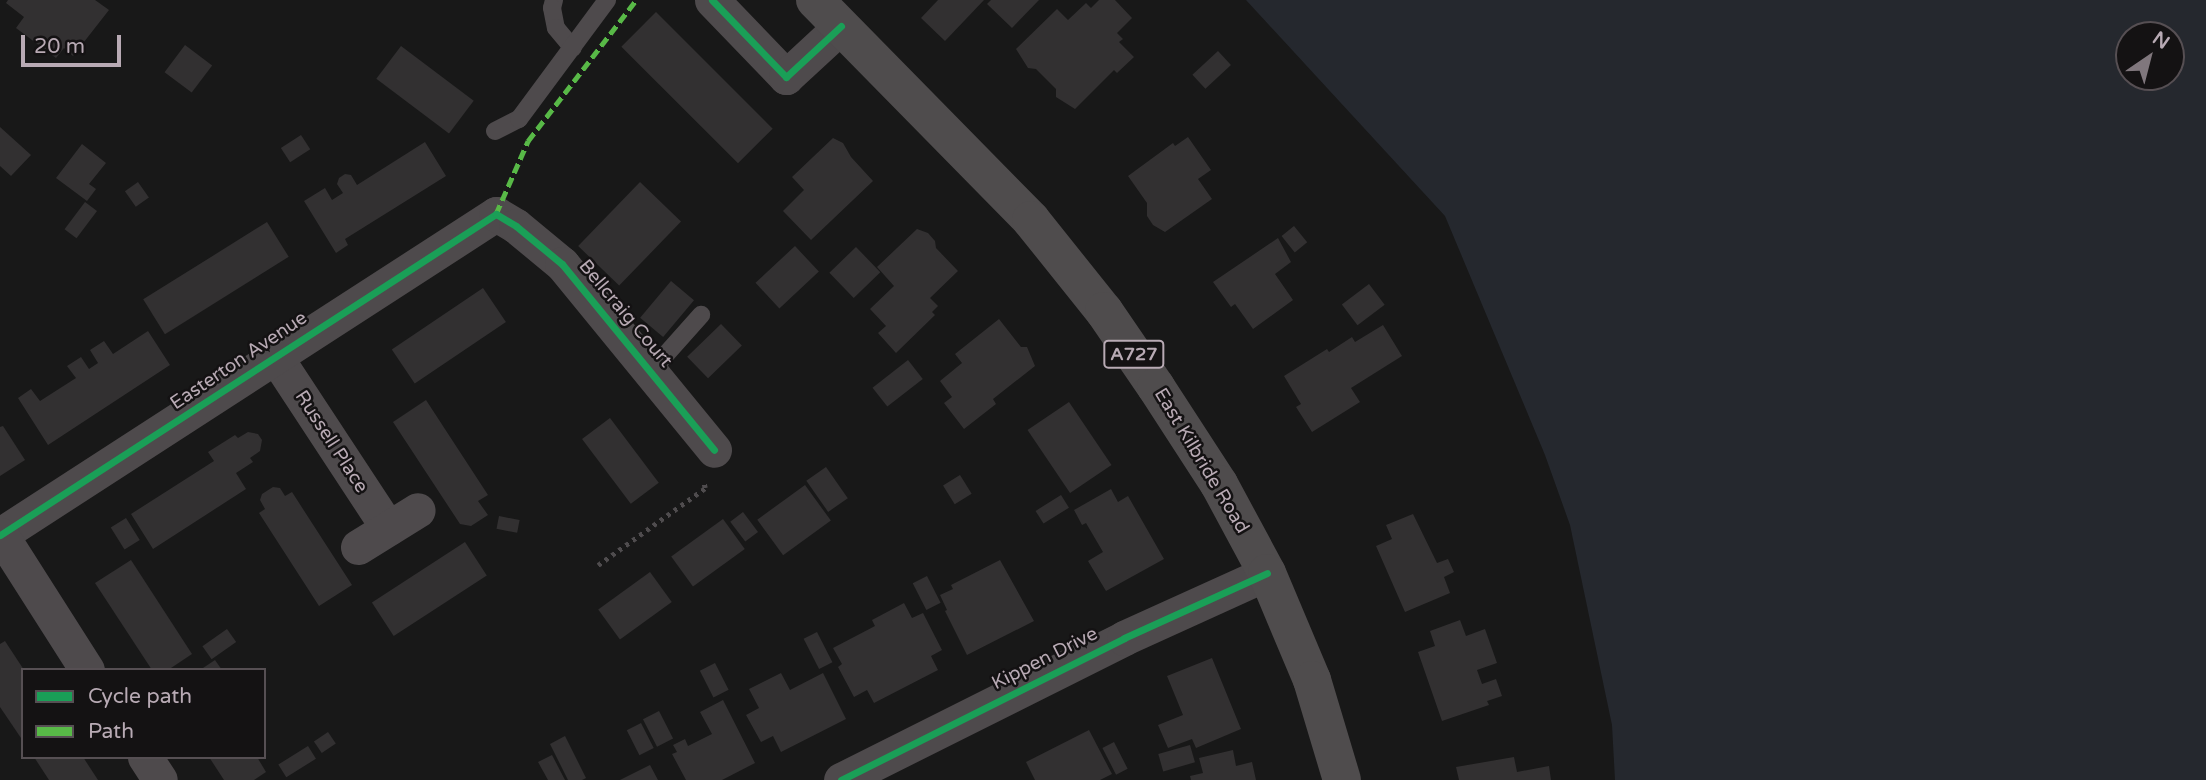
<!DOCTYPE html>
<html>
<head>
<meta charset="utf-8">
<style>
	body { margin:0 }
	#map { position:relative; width:2206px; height:780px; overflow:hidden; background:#181818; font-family:"Varela Round",sans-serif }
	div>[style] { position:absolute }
	.green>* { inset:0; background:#25282e }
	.building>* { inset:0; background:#323031; transform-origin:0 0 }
	.path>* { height:4.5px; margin-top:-2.25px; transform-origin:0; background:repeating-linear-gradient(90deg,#4f4c4e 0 3.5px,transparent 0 8.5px) }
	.service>* { height:18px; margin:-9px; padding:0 9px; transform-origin:9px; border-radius:9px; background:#4e4a4c }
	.minor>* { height:35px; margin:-17.5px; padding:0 17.5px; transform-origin:17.5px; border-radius:17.5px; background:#4e4a4c }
	.primary>* { height:38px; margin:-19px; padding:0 19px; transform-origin:19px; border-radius:19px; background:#4f4c4d }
	.quiet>* { height:5px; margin-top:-2.5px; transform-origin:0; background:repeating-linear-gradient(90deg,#58b947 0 10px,transparent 0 15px) }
	.cycleway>* { height:7px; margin:-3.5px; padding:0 3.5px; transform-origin:3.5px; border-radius:3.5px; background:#1a9f57 }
	span { translate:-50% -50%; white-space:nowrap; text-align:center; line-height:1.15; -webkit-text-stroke:5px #141213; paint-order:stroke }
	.shield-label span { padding:2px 5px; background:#141213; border:2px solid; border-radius:5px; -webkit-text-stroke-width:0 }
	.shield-label { font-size:18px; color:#b8aab4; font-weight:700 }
	.street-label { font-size:19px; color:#b8aab4 }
	.legend { position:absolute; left:21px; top:668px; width:245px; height:91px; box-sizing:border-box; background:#141213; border:2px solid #564f53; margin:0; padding:9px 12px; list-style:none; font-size:21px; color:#b8aab4 }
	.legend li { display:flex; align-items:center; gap:14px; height:35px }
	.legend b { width:35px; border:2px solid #564f53 }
	.north { position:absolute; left:2115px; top:21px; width:70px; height:70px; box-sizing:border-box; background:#141213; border:2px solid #564f53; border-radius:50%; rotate:35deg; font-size:19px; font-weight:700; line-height:28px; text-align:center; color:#b8aab4 }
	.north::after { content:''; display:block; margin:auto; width:24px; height:32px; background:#80777d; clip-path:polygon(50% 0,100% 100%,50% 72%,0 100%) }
	.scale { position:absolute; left:21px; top:35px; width:100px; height:32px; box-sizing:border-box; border:4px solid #b8aab4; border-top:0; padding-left:9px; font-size:21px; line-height:24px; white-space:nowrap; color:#b8aab4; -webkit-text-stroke:5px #141213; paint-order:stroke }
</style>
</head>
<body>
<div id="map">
	<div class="green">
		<div style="clip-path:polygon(evenodd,1246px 0,2206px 0,2206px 780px,1615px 780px,1612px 725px,1570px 525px,1545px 455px,1445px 216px,1246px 0,2129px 35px,2171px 35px,2171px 77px,2129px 77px,2129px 35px)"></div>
	</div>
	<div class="building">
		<div style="clip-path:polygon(8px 0,95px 0,109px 10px,73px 56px,64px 48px,56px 58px,16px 28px,24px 17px,6px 3px)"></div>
		<div style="clip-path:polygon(938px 0,984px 0,945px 41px,921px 18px)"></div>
		<div style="clip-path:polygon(991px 0,1039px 0,1012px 28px,987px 4px)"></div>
		<div style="clip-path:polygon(1099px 0,1115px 0,1132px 18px,1117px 33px,1123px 39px,1119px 42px,1134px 57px,1117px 73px,1114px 70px,1075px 109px,1056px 97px,1056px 89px,1036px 69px,1028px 68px,1016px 49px,1057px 9px,1068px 20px,1086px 3px,1091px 8px)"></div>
		<div style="left:656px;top:12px;width:165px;height:49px;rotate:45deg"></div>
		<div style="left:185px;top:45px;width:34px;height:34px;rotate:37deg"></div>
		<div style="left:401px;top:46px;width:91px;height:41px;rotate:37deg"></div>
		<div style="left:1218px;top:51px;width:19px;height:35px;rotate:47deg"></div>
		<div style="clip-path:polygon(0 127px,31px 155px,11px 176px,0 166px)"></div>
		<div style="left:301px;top:135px;width:17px;height:24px;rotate:57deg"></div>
		<div style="clip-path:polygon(1188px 137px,1211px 170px,1198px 179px,1212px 199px,1165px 232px,1153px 225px,1147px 216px,1147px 203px,1128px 176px,1173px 143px,1175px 146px)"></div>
		<div style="clip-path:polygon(833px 138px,843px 143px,851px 157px,873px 181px,811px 240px,783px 211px,804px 190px,792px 177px)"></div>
		<div style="clip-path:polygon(425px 142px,446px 176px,345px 239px,348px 245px,336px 253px,304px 201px,325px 188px,332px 200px,343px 193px,337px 184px,339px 178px,345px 174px,351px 175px,357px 185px)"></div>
		<div style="clip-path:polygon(82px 144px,106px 163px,89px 184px,96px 189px,87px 201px,56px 178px)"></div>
		<div style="left:138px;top:182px;width:19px;height:16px;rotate:55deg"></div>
		<div style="left:640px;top:182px;width:57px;height:89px;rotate:44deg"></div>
		<div style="left:85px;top:202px;width:15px;height:34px;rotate:37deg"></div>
		<div style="left:267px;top:222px;width:41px;height:146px;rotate:58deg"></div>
		<div style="left:1294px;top:226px;width:21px;height:16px;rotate:51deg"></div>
		<div style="clip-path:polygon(917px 229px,928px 233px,935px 241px,936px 248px,958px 271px,930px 298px,938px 306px,932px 312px,935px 315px,896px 353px,878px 333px,886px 326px,870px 309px,894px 286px,877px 267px)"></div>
		<div style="clip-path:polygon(1278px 238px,1291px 262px,1275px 274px,1293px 300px,1253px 329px,1235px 304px,1231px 307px,1213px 282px)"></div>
		<div style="left:795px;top:246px;width:35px;height:54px;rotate:47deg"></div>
		<div style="left:856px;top:247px;width:35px;height:37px;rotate:46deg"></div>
		<div style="left:671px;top:281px;width:30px;height:48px;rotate:40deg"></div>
		<div style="left:1369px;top:284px;width:26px;height:34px;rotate:53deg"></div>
		<div style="left:483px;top:288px;width:41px;height:110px;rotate:56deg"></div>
		<div style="clip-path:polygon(999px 319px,1021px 347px,1027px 347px,1035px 366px,993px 399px,996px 404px,964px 429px,944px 403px,952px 397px,940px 381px,962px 363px,955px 354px)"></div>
		<div style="left:721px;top:324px;width:30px;height:47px;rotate:46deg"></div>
		<div style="clip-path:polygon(1383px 325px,1402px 356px,1351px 388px,1360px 402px,1312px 432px,1296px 407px,1301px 404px,1284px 376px,1327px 349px,1329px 352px,1352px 337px,1355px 342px)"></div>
		<div style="clip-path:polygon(148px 331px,170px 365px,48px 445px,18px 398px,31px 389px,40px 401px,76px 378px,67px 366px,81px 357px,89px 369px,98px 363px,90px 350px,104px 341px,113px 354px)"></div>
		<div style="left:908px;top:360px;width:24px;height:45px;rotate:52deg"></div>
		<div style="clip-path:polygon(426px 400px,488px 495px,478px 501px,488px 515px,471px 526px,460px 524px,393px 422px)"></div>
		<div style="left:1069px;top:402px;width:76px;height:50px;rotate:56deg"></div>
		<div style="left:610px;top:418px;width:81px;height:35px;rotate:53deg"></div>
		<div style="clip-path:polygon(3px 426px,25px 460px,0 476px,0 427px)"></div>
		<div style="clip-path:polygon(248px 432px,258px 434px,262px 440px,260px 451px,250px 458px,253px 462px,236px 473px,246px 489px,153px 549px,131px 514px,214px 461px,208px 452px,235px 435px,238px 438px)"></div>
		<div style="left:826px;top:467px;width:38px;height:24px;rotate:55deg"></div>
		<div style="left:960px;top:475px;width:22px;height:20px;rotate:58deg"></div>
		<div style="left:805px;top:485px;width:44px;height:59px;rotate:54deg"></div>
		<div style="clip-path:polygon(273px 487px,280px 488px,285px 496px,292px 492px,352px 585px,319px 606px,259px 513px,265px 509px,260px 500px,262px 494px)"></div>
		<div style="clip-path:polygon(1111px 489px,1118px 502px,1128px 496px,1164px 559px,1106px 591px,1088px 561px,1103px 552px,1086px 523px,1082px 525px,1074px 510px)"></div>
		<div style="left:1061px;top:495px;width:15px;height:30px;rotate:58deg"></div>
		<div style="left:743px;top:512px;width:25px;height:16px;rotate:53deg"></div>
		<div style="clip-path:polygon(1413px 514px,1437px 563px,1448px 559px,1454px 572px,1444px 577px,1450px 593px,1405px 612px,1376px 546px,1392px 539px,1386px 525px)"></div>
		<div style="left:499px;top:516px;width:21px;height:13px;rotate:11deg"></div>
		<div style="left:126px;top:518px;width:26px;height:18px;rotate:58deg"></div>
		<div style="left:723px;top:519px;width:37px;height:64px;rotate:54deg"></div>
		<div style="left:465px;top:542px;width:40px;height:111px;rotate:57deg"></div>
		<div style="clip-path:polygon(131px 560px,192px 654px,168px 670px,152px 670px,95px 583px)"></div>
		<div style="clip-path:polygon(1000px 560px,1034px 621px,967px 655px,945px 611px,947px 610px,940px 595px,953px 589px,951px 585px)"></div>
		<div style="left:650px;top:572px;width:37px;height:64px;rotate:54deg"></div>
		<div style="left:927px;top:576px;width:30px;height:16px;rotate:63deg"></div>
		<div style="clip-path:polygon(904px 603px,912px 618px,923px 613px,942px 650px,931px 656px,938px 670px,874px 703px,867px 690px,854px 697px,838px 667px,842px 664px,833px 648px,875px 626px,872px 620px)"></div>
		<div style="clip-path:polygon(1460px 620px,1466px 636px,1485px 629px,1497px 663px,1477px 670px,1482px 684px,1496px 679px,1502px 696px,1487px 701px,1489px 705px,1442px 721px,1418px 652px,1435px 646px,1430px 631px)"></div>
		<div style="left:227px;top:629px;width:16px;height:30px;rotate:55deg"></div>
		<div style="left:817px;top:632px;width:34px;height:15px;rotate:63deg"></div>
		<div style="clip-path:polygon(5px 641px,24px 670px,23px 741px,0 707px,0 644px)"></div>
		<div style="clip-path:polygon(1212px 658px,1241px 729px,1196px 748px,1192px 739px,1168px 748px,1158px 725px,1183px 715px,1167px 676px)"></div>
		<div style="clip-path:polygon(215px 660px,222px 670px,200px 670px)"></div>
		<div style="left:715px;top:663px;width:30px;height:17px;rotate:63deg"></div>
		<div style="clip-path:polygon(781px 673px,790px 690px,823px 673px,846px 719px,781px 752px,773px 736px,761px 742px,746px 715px,759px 708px,749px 689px)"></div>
		<div style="clip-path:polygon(723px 700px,755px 763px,722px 780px,686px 780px,672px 754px,677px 752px,673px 745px,685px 739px,688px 746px,712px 734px,700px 712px)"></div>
		<div style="left:659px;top:711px;width:31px;height:18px;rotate:63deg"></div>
		<div style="left:641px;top:723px;width:28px;height:16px;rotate:63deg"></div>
		<div style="clip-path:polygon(1089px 730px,1112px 774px,1100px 780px,1035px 780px,1026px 762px)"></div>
		<div style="left:328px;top:732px;width:14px;height:17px;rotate:56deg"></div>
		<div style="clip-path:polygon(565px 736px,586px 778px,582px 780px,568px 780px,550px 744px)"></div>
		<div style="left:1114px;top:742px;width:30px;height:13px;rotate:63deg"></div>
		<div style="left:1190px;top:745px;width:18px;height:33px;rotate:74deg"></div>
		<div style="left:308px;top:746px;width:15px;height:35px;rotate:58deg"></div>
		<div style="clip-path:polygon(1233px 750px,1236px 766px,1252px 762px,1256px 780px,1191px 780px,1190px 776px,1203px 773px,1199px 758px)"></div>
		<div style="clip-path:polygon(552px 755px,565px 780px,548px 780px,538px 762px)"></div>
		<div style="clip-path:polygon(34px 757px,83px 757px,98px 780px,49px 780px)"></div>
		<div style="clip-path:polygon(209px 757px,257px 757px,266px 772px,254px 780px,224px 780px)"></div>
		<div style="clip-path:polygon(1514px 757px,1517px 772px,1549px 766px,1551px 780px,1459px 780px,1456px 767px)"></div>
		<div style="clip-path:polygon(650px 765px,658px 780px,620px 780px)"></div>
	</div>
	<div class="path">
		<div style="left:598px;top:565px;width:132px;rotate:-35.7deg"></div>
		<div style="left:705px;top:488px;width:8px;rotate:-104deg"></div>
	</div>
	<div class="service">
		<div style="left:554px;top:0;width:8px;rotate:104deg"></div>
		<div style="left:552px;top:8px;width:20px;rotate:79deg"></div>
		<div style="left:556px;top:28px;width:26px;rotate:50deg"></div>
		<div style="left:495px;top:131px;width:27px;rotate:-27deg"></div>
		<div style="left:519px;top:119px;width:148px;rotate:-53.5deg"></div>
		<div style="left:652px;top:370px;width:74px;rotate:-48.3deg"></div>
	</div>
	<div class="minor">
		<div style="left:712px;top:0;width:107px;rotate:46.1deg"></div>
		<div style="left:786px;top:77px;width:75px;rotate:-42.8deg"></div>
		<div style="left:275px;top:356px;width:206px;rotate:56.7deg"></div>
		<div style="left:0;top:535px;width:591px;rotate:-32.91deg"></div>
		<div style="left:496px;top:214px;width:23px;rotate:31deg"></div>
		<div style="left:516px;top:226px;width:60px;rotate:39.6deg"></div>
		<div style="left:562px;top:264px;width:240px;rotate:50.7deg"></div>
		<div style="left:1px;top:535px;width:160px;rotate:57.5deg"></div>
		<div style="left:358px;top:547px;width:70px;rotate:-31.7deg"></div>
		<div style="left:145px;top:757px;width:27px;rotate:57deg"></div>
		<div style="left:841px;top:780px;width:317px;rotate:-26.6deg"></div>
		<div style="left:1124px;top:638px;width:157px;rotate:-24.4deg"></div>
	</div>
	<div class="primary">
		<div style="left:815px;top:0;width:308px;rotate:45.5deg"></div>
		<div style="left:1031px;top:220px;width:117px;rotate:51.3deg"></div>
		<div style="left:1104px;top:311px;width:92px;rotate:55.6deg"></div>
		<div style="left:1156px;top:387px;width:116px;rotate:57deg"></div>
		<div style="left:1219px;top:484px;width:101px;rotate:61.7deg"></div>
		<div style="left:1267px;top:573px;width:116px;rotate:67.2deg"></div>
		<div style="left:1312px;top:680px;width:104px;rotate:73.3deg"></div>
	</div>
	<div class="quiet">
		<div style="left:496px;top:214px;width:80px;rotate:-66.3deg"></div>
		<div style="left:528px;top:141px;width:178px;rotate:-52.5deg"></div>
	</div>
	<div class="cycleway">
		<div style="left:712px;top:0;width:107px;rotate:46.1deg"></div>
		<div style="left:786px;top:77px;width:75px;rotate:-42.8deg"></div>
		<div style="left:0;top:535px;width:591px;rotate:-32.91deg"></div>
		<div style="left:496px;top:214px;width:23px;rotate:31deg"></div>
		<div style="left:516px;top:226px;width:60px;rotate:39.6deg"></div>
		<div style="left:562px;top:264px;width:240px;rotate:50.7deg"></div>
		<div style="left:841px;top:780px;width:317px;rotate:-26.6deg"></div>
		<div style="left:1124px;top:638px;width:157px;rotate:-24.4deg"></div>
	</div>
	<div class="shield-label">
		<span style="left:1134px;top:354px">A727</span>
	</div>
	<div class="street-label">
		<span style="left:625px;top:314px;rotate:50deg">Bellcraig Court</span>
		<span style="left:239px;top:361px;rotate:-34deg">Easterton Avenue</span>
		<span style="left:331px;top:442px;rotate:57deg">Russell Place</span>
		<span style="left:1201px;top:461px;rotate:59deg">East Kilbride Road</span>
		<span style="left:1045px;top:659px;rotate:-27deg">Kippen Drive</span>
	</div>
	<ul class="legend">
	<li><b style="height:9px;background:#1a9f57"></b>Cycle path</li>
	<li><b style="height:9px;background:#58b947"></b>Path</li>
	</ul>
	<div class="north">N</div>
	<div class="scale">20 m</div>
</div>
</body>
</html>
